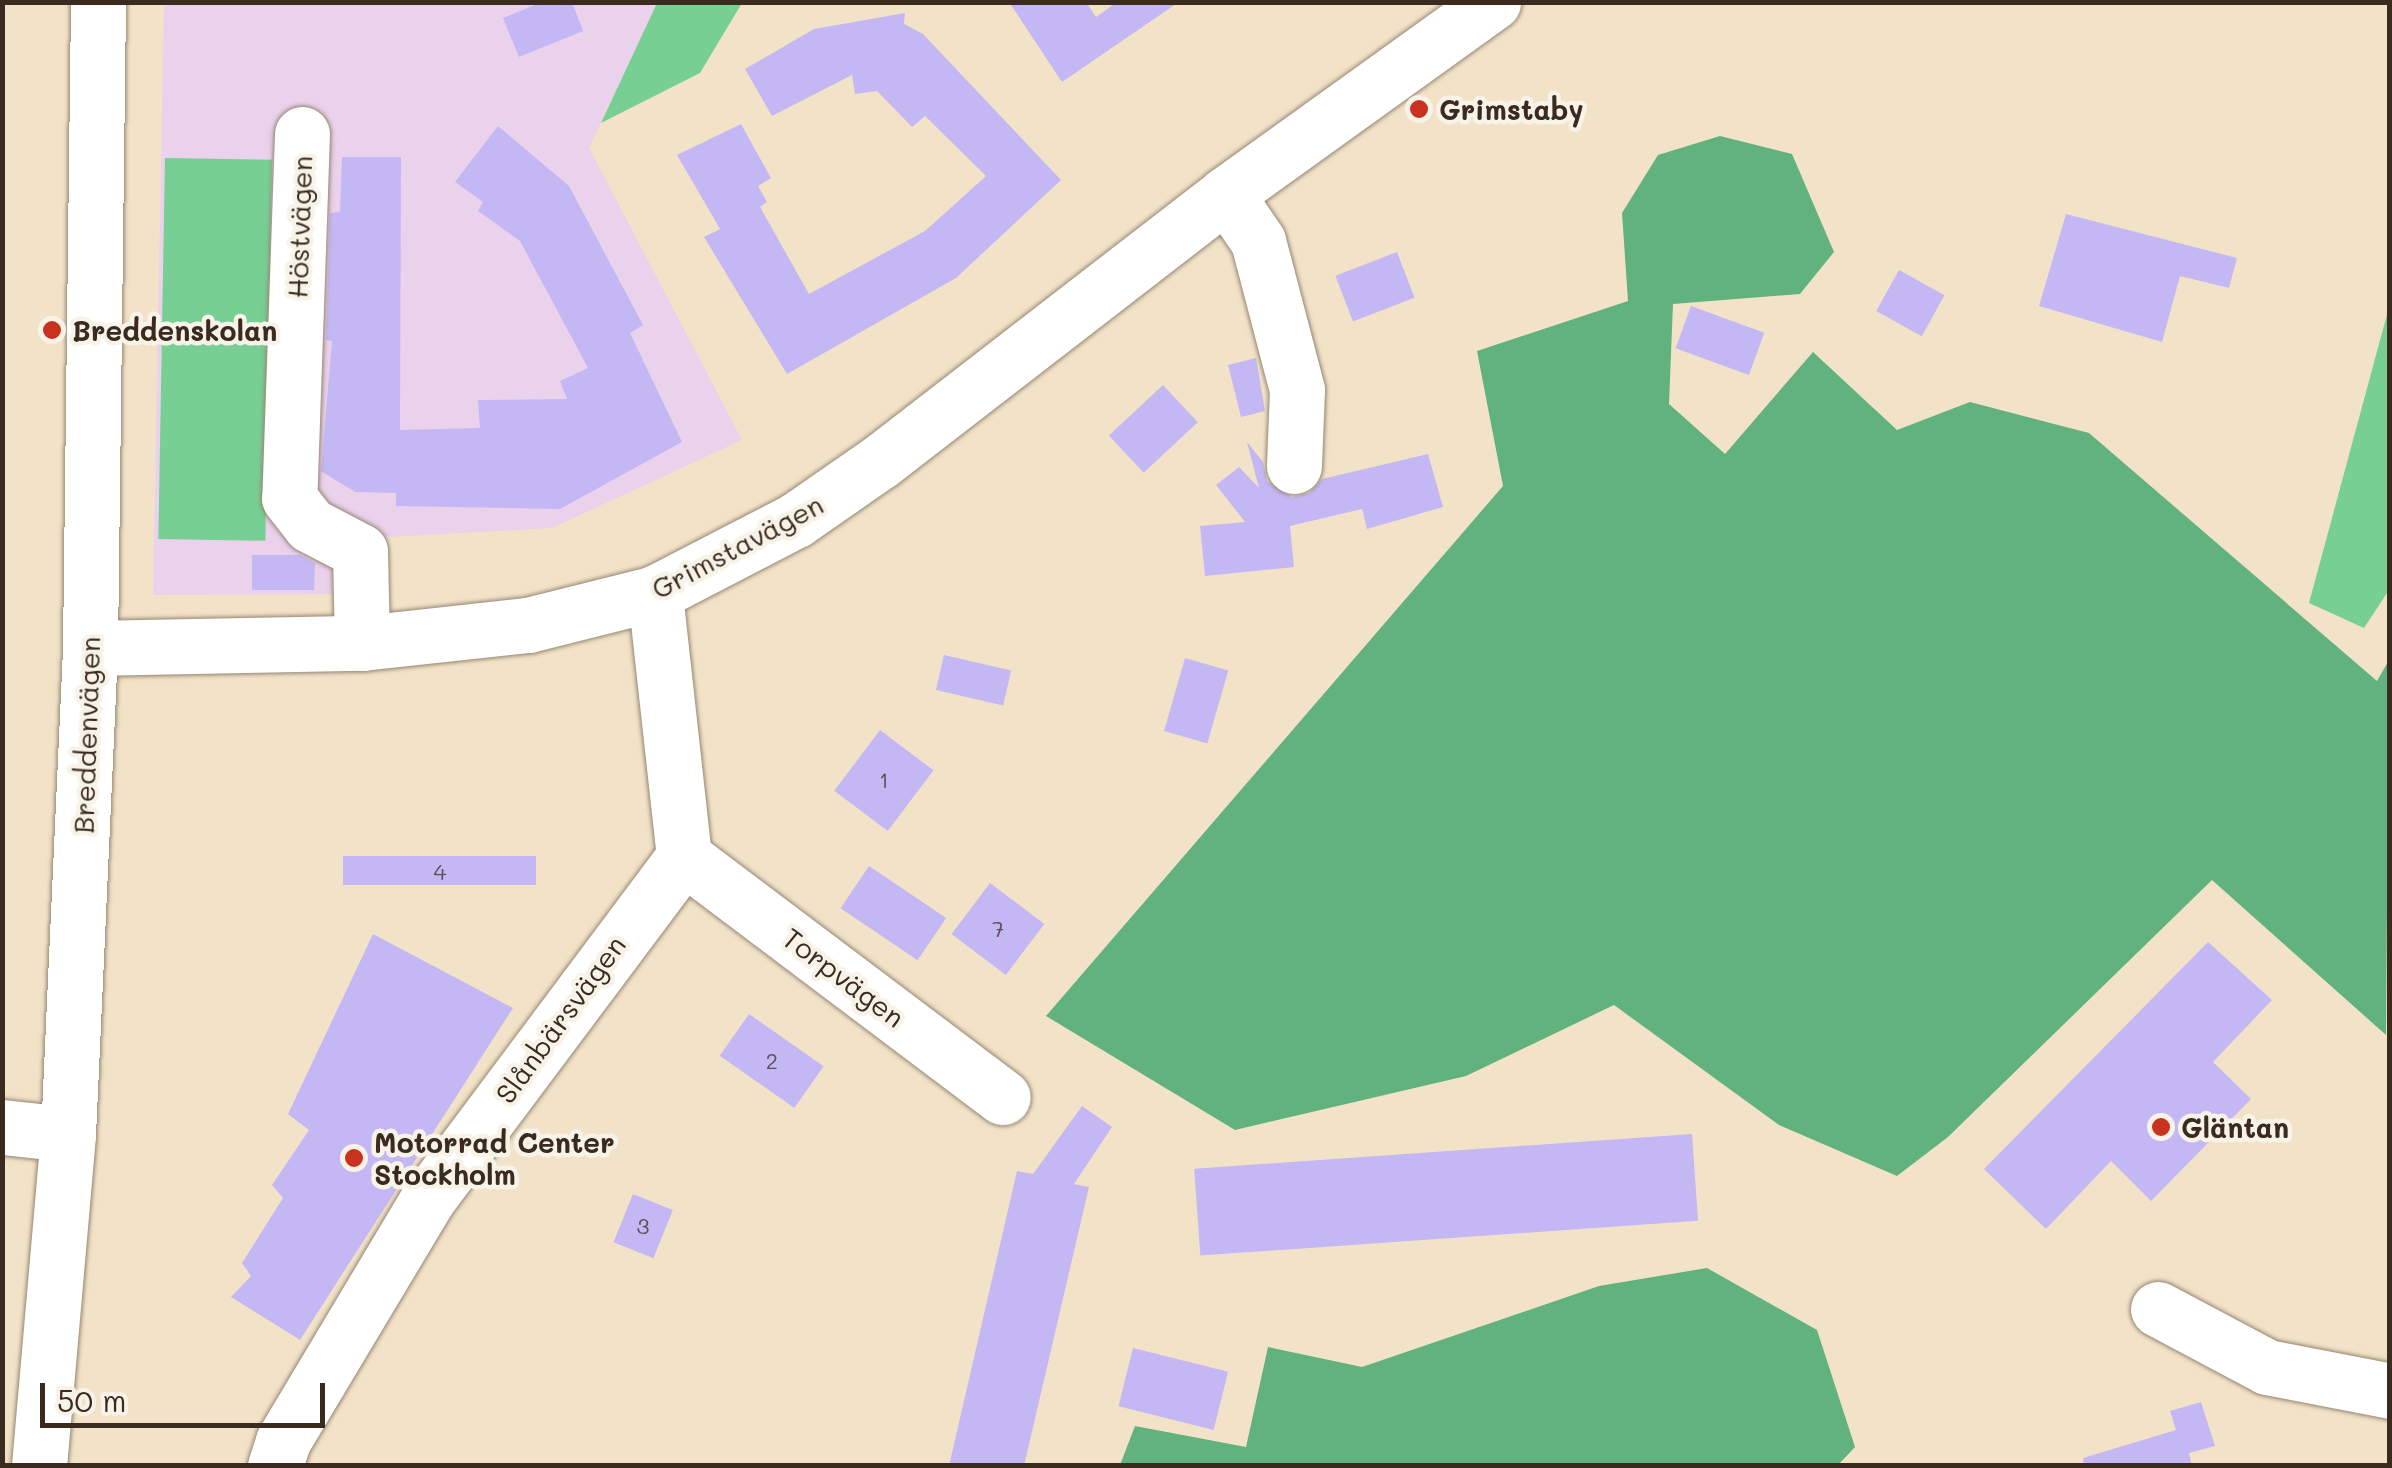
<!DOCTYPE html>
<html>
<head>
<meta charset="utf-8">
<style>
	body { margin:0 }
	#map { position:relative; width:2392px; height:1468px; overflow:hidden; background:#f2e3c8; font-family:Mali,sans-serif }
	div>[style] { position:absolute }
	.built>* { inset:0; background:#ead1ec }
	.green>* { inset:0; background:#77cf94; transform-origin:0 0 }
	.forest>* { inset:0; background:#61b27e }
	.building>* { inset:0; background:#c4b8f4; transform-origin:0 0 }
	.roads { filter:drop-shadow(0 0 2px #968673) drop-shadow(0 0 2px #968673) }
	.minor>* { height:55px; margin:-27.5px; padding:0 27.5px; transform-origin:27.5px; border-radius:27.5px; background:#fff }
	.dots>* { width:28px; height:28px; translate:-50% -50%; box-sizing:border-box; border:5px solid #f7f3e8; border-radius:50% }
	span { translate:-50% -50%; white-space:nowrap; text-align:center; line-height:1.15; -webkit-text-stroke:9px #f7f3e8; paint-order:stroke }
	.number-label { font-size:22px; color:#5d4e54 }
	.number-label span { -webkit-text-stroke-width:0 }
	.poi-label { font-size:28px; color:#3b2a1e; font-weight:700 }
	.left { translate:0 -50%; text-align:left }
	.street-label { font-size:28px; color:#3b2a1e }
	.frame { position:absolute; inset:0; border:5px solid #3b2a1e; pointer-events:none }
	.scale { position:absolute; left:40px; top:1383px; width:285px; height:45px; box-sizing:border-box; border:5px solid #3b2a1e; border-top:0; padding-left:12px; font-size:30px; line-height:35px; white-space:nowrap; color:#3b2a1e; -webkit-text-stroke:8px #f7f3e8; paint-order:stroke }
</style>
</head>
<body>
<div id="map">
	<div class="built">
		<div style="clip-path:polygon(164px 3px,657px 3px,589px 148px,742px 440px,552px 528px,351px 539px,347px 594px,153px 595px)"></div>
	</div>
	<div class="green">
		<div style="clip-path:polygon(657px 3px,742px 3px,700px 73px,601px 123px)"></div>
		<div style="left:165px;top:158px;width:107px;height:381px;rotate:1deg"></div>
		<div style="clip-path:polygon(2389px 307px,2389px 590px,2364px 628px,2309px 603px)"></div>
	</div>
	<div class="forest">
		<div style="clip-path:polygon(1720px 136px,1792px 154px,1834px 252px,1800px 294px,1673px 304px,1669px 404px,1725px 454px,1813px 352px,1897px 430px,1970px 402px,2089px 433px,2377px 681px,2389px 660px,2386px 1035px,2212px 880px,1948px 1137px,1897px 1176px,1779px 1125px,1614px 1005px,1466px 1076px,1235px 1130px,1046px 1016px,1503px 486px,1477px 351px,1628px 301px,1622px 213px,1658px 155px)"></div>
		<div style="clip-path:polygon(1707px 1268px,1817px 1330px,1855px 1447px,1838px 1465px,1120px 1465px,1135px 1426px,1246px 1447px,1268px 1347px,1362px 1367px,1599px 1286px)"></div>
	</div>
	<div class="building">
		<div style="clip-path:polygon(542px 2px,572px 2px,583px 31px,519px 57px,503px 18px)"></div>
		<div style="clip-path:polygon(1009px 2px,1086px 2px,1096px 17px,1117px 2px,1179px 2px,1062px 82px)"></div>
		<div style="clip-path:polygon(905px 13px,904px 24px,923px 34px,1061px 180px,956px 278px,787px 374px,704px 237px,720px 229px,677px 155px,741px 124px,771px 178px,758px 186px,767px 202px,760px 207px,809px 294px,925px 231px,986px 176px,925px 116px,912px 127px,877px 91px,855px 94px,852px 75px,772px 116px,745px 69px,814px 29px)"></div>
		<div style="clip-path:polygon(498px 126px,569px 186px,643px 325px,630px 333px,682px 442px,560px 509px,396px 506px,396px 493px,355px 492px,321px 471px,332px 341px,326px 340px,330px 213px,340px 212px,342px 157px,401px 157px,400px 430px,480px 428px,478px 400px,567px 399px,560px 381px,588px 368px,520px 241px,478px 211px,483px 202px,455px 182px)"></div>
		<div style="clip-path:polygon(2066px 214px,2237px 258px,2229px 288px,2180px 276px,2162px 342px,2039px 306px)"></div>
		<div style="left:1397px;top:252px;width:49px;height:66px;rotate:69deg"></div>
		<div style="left:1899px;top:270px;width:52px;height:47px;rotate:29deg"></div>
		<div style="left:1691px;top:306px;width:78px;height:45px;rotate:20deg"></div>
		<div style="clip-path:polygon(1256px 358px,1265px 411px,1241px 417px,1228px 365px)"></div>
		<div style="left:1163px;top:385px;width:51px;height:74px;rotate:47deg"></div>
		<div style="clip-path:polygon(1247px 442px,1263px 462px,1267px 481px,1292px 497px,1309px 493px,1322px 479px,1428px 454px,1443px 507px,1367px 529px,1362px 509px,1290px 526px,1294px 567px,1205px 576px,1200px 526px,1245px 522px,1216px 485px,1239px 467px,1259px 488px)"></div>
		<div style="clip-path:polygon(252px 555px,300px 555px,315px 563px,314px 590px,252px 590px)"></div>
		<div style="left:944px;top:655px;width:69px;height:36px;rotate:13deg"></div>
		<div style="left:1185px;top:658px;width:45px;height:76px;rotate:16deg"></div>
		<div style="left:880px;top:730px;width:67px;height:76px;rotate:37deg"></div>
		<div style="left:536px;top:856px;width:29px;height:193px;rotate:90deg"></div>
		<div style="left:869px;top:866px;width:93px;height:51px;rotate:34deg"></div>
		<div style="left:990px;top:883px;width:68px;height:64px;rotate:37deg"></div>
		<div style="clip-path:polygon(373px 934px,513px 1008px,300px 1340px,231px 1297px,251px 1276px,242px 1263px,283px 1198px,272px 1185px,309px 1130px,288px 1114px)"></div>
		<div style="clip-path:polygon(2208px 942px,2272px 1000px,2213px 1062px,2251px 1099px,2151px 1201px,2111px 1161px,2046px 1229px,1984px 1169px)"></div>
		<div style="left:749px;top:1014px;width:91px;height:51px;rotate:35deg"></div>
		<div style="clip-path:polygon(1082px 1106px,1112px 1127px,1074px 1184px,1089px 1187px,1024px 1466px,949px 1466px,1017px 1171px,1033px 1174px)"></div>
		<div style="left:1692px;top:1134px;width:87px;height:499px;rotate:86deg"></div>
		<div style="left:633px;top:1194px;width:43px;height:52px;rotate:22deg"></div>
		<div style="left:1133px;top:1348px;width:98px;height:60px;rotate:14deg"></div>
		<div style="clip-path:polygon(2201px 1402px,2215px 1446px,2189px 1453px,2192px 1466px,2084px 1466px,2083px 1458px,2176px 1430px,2170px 1411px)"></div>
	</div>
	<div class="roads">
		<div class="minor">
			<div style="left:302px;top:134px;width:364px;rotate:92deg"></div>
			<div style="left:289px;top:498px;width:34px;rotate:52deg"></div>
			<div style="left:310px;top:525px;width:56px;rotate:27.5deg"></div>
			<div style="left:360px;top:551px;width:92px;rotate:88.8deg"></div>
			<div style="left:1226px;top:194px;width:57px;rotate:55.8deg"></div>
			<div style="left:1258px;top:241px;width:154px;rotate:75.3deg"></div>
			<div style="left:1297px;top:390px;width:76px;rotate:92.3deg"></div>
			<div style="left:90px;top:648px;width:272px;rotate:-1.1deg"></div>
			<div style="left:362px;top:643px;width:167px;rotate:-6.2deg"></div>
			<div style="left:528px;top:625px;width:131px;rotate:-14.1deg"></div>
			<div style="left:655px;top:593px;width:159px;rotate:-27.4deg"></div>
			<div style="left:796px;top:520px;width:103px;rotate:-34.8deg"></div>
			<div style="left:881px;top:461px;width:436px;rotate:-37.7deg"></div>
			<div style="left:1226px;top:194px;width:329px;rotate:-35.7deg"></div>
			<div style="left:684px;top:857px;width:399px;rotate:37deg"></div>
			<div style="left:2px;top:1127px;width:66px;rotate:6.1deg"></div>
			<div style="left:2158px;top:1309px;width:123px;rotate:28deg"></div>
			<div style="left:2267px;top:1367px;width:125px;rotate:11deg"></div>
			<div style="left:39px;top:1466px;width:333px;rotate:-85deg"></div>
			<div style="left:68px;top:1134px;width:486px;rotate:-87.4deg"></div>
			<div style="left:90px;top:648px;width:646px;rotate:-89.29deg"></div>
			<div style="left:275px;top:1466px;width:26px;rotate:-72deg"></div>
			<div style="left:283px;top:1441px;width:281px;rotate:-59.1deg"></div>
			<div style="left:427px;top:1200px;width:429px;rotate:-53.2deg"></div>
			<div style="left:684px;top:857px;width:266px;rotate:-96.3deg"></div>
		</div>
	</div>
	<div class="dots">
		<div style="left:1419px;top:109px;background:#c8321e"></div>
		<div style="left:52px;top:330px;background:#c8321e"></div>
		<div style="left:2161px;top:1127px;background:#c8321e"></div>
		<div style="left:354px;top:1158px;background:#c8321e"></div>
	</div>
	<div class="number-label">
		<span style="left:884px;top:780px">1</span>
		<span style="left:440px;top:872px">4</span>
		<span style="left:998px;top:929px">7</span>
		<span style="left:772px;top:1061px">2</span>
		<span style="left:643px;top:1226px">3</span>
	</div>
	<div class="poi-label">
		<span class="left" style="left:1439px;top:109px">Grimstaby</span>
		<span class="left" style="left:72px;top:330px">Breddenskolan</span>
		<span class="left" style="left:2181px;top:1127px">Gläntan</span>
		<span class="left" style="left:374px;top:1158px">Motorrad Center<br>Stockholm</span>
	</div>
	<div class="street-label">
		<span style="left:299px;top:227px;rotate:-88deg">Höstvägen</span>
		<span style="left:737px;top:546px;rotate:-28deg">Grimstavägen</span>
		<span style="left:86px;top:735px;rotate:-88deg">Breddenvägen</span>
		<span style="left:844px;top:977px;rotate:37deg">Torpvägen</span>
		<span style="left:560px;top:1019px;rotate:-54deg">Slånbärsvägen</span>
	</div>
	<div class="frame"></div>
	<div class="scale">50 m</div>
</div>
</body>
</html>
